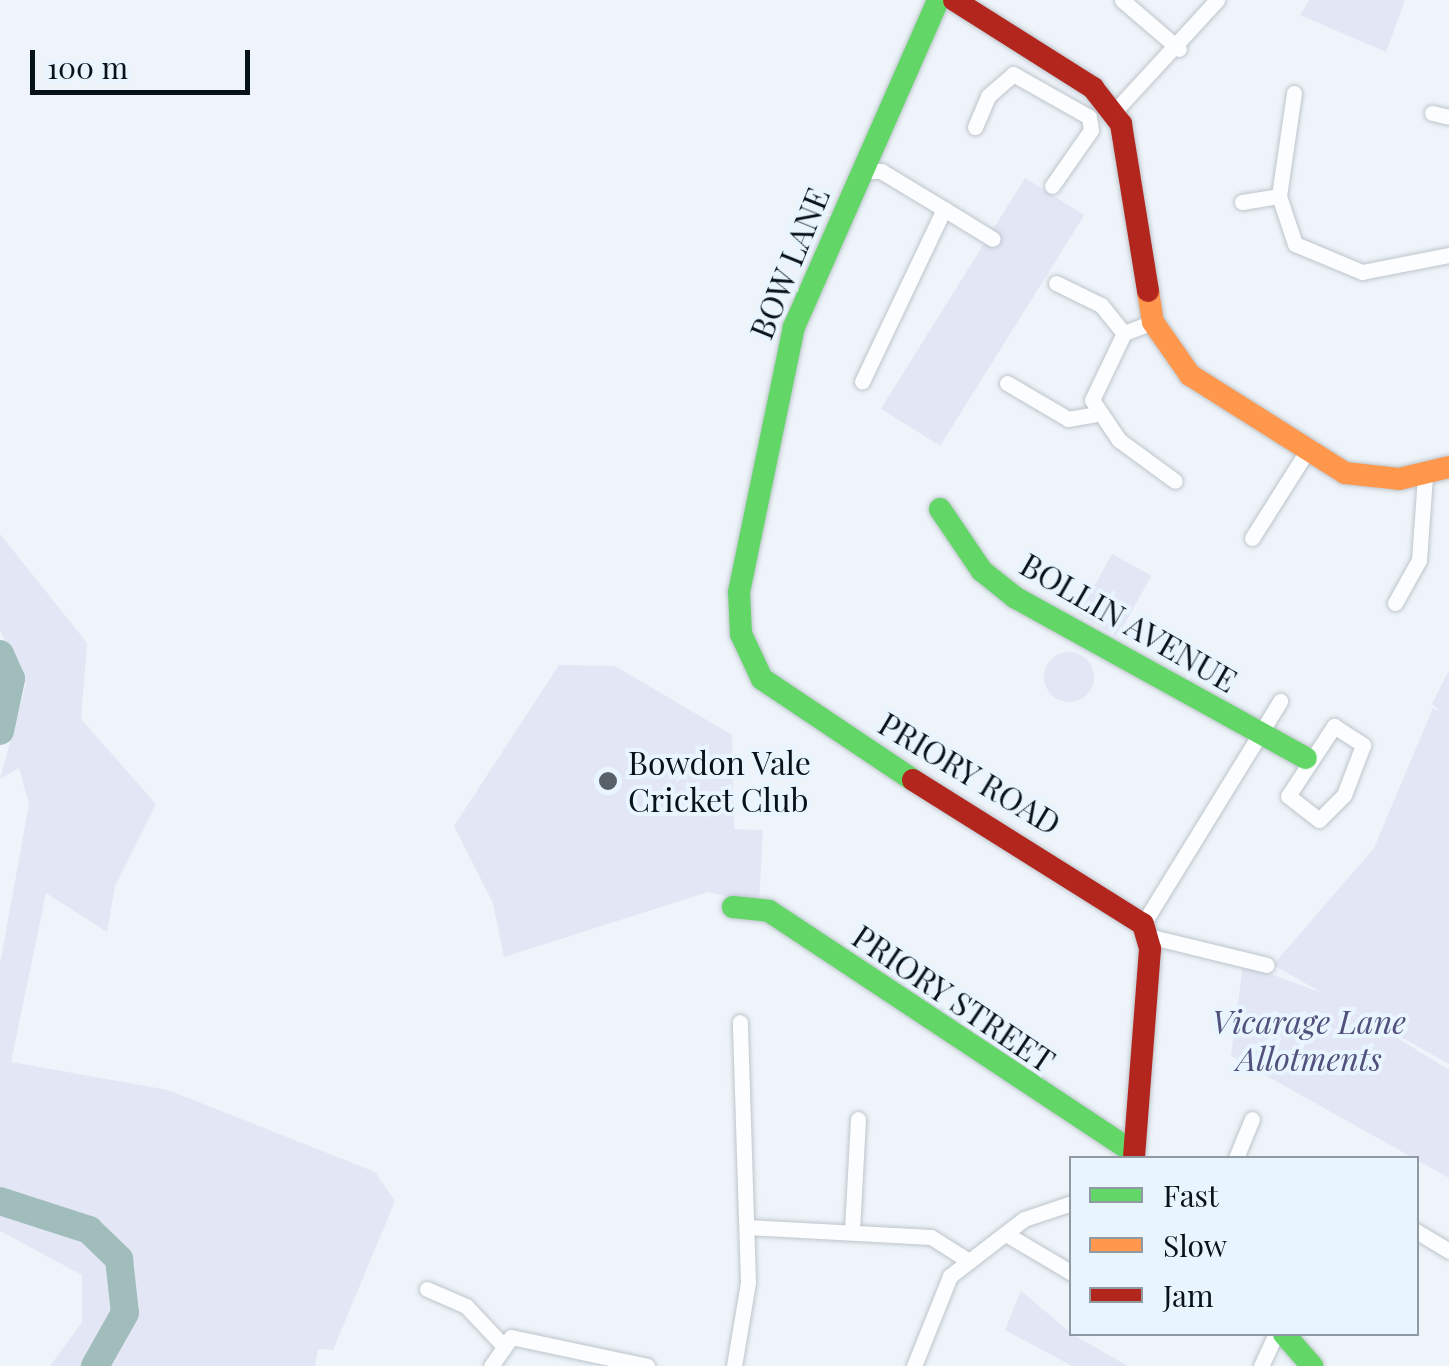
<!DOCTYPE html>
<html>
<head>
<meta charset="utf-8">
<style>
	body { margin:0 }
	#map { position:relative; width:1449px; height:1366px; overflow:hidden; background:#eef4f9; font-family:"Playfair Display",serif }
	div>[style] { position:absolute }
	.green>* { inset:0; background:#e3e6f5; transform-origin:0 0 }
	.round { border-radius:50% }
	.river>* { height:28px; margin:-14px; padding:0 14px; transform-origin:14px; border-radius:14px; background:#a0bdbb }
	.roads { filter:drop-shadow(0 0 2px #bdc5cb) drop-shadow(0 0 2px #bdc5cb) }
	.street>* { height:15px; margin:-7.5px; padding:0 7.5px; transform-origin:7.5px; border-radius:7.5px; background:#fcfdfe }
	.fast>* { height:22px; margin:-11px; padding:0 11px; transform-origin:11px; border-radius:11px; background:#63d668 }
	.slow>* { height:22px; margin:-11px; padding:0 11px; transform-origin:11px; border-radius:11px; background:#ff974d }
	.jam>* { height:22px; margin:-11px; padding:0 11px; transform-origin:11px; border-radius:11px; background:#b3261e }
	.dots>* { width:28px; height:28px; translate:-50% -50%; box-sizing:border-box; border:5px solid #e9f5fe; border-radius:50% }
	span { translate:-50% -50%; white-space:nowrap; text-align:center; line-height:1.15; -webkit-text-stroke:8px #e9f5fe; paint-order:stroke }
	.street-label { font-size:32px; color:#081219 }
	.poi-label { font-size:32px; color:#081219 }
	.left { translate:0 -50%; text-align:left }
	.park-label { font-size:32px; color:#52507c; font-style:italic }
	.legend { position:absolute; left:1069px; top:1156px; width:350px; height:180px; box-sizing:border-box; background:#e9f5fe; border:2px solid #8f9aa2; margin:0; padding:12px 18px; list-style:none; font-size:30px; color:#081219 }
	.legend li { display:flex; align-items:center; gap:20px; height:50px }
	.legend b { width:50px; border:2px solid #8f9aa2 }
	.scale { position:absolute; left:30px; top:50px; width:220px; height:45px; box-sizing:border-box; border:5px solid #081219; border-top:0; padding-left:12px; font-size:30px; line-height:35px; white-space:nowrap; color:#081219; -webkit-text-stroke:8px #e9f5fe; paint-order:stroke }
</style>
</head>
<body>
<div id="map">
	<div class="green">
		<div style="clip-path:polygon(1309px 0,1405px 0,1386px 52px,1300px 15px)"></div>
		<div style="left:1025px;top:178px;width:70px;height:272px;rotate:32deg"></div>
		<div style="clip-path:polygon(0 534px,87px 643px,81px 719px,156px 804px,115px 886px,107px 932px,46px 893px,11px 1062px,168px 1090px,375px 1172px,395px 1201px,333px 1350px,318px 1349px,315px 1366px,50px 1366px,82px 1322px,82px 1275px,0 1231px,0 964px,29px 804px,19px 768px,0 779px,26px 684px,0 630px)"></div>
		<div style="left:1112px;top:554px;width:45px;height:69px;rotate:29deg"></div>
		<div class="round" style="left:1044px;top:652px;width:50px;height:50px"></div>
		<div style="clip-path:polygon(559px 665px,615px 666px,732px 735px,734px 829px,763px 830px,759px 903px,708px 892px,504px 957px,493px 903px,454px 826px)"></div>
		<div style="clip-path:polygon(1449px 670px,1449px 1064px,1273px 965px,1374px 848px,1433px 708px,1441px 712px,1432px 704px)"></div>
		<div style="clip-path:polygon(1243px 964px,1328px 995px,1449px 1070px,1449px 1178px,1231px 1056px)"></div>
		<div style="clip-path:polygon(1021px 1291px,1072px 1334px,1128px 1366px,1072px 1366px,1005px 1330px)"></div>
	</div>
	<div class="river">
		<div style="left:0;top:654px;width:27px;rotate:66deg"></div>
		<div style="left:11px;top:679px;width:53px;rotate:101.9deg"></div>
		<div style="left:0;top:1201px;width:94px;rotate:18deg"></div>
		<div style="left:89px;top:1230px;width:42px;rotate:44deg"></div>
		<div style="left:119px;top:1259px;width:54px;rotate:83.7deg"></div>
		<div style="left:125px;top:1313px;width:61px;rotate:119.5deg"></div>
	</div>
	<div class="roads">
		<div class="street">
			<div style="left:1122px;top:0;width:75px;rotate:40.7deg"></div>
			<div style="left:1294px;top:93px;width:104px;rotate:98.3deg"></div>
			<div style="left:1279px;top:196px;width:51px;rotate:71.6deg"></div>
			<div style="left:1295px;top:244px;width:73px;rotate:22.7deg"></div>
			<div style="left:1362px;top:272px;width:89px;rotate:-11.1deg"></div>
			<div style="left:1113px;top:113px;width:154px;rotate:-47.4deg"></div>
			<div style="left:1432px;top:113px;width:17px;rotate:13deg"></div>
			<div style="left:975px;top:127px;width:34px;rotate:-67deg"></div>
			<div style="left:988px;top:96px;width:33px;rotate:-41deg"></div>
			<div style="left:1013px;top:74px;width:87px;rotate:29.5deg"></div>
			<div style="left:1089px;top:117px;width:13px;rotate:81deg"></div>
			<div style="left:1091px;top:130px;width:68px;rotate:124.9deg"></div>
			<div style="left:861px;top:171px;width:20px"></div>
			<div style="left:881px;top:171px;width:74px;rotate:31.1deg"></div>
			<div style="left:944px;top:209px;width:191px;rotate:115.4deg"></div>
			<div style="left:1242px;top:202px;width:37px;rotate:-9deg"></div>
			<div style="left:944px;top:209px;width:57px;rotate:31.5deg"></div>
			<div style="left:1056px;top:283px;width:50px;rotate:26.1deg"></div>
			<div style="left:1101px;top:305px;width:36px;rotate:51deg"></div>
			<div style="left:1153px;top:322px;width:31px;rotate:159deg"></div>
			<div style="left:1124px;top:333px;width:74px;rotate:115.5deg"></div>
			<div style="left:1092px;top:400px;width:48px;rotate:56deg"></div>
			<div style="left:1119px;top:440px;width:69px;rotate:36.2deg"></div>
			<div style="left:1007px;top:383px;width:71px;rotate:30.5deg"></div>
			<div style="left:1068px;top:419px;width:27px;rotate:-10deg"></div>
			<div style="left:1252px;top:538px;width:103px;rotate:-57.7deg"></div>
			<div style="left:1395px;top:603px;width:49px;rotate:-60.8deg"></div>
			<div style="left:1419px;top:560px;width:84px;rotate:-85.9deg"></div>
			<div style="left:1334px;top:726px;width:35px;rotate:33deg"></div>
			<div style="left:1363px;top:745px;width:53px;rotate:110.8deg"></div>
			<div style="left:1344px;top:795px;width:35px;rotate:135deg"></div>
			<div style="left:1319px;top:820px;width:39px;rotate:-142deg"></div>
			<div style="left:1288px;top:796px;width:84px;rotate:-56.7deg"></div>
			<div style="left:1143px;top:924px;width:262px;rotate:-58.4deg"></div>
			<div style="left:1148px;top:936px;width:122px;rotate:13.7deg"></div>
			<div style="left:1236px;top:1158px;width:42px;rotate:-67.7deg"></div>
			<div style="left:747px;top:1227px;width:184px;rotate:3.1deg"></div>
			<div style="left:931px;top:1237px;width:45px;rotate:32.3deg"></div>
			<div style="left:852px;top:1230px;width:111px;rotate:-86.9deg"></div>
			<div style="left:1416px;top:1231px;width:39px;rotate:31deg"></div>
			<div style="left:1006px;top:1234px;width:77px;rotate:30.6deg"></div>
			<div style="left:427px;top:1289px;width:43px;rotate:23.6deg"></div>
			<div style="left:466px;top:1306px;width:51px;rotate:46.6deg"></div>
			<div style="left:491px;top:1366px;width:35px;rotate:-55deg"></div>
			<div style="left:511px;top:1337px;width:139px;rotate:12deg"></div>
			<div style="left:734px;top:1366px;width:85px;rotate:-80.5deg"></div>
			<div style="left:748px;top:1282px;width:260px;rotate:-91.8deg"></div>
			<div style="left:914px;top:1366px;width:97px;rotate:-68.2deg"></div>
			<div style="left:950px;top:1276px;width:93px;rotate:-37.6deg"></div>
			<div style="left:1024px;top:1219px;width:51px;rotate:-18.4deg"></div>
			<div style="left:1261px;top:1366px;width:35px;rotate:-65deg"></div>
		</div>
		<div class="fast">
			<div style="left:940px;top:509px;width:75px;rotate:55.9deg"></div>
			<div style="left:982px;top:571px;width:43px;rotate:38.5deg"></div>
			<div style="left:1016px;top:598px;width:331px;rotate:28.9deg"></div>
			<div style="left:913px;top:780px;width:182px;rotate:-146.2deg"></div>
			<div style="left:762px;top:679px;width:50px;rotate:-115deg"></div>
			<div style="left:741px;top:634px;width:42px;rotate:-92.7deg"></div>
			<div style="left:739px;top:592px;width:271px;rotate:-78.3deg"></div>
			<div style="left:794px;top:327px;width:357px;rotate:-66.2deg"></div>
			<div style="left:733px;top:907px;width:36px;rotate:6deg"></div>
			<div style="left:769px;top:911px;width:438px;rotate:33.5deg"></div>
			<div style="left:1284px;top:1334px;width:43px;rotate:48.8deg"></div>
		</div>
		<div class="slow">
			<div style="left:1148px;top:291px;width:31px;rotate:81deg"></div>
			<div style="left:1153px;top:322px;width:65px;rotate:55.1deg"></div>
			<div style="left:1190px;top:375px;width:183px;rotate:32.3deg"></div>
			<div style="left:1345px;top:473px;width:54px;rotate:6.3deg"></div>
			<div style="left:1399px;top:479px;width:51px;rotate:-13.5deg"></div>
		</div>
		<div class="jam">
			<div style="left:954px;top:0;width:165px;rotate:32.3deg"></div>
			<div style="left:1093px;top:88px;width:46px;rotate:52.1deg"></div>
			<div style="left:1121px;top:124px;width:169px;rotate:80.8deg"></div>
			<div style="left:913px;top:780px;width:271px;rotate:32.1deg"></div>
			<div style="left:1143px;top:924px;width:26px;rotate:74deg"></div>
			<div style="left:1150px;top:949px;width:210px;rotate:94.4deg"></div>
		</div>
	</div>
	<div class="dots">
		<div style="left:608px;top:781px;background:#586167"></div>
	</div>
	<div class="street-label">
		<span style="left:789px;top:263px;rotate:-68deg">BOW LANE</span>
		<span style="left:1129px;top:622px;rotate:30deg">BOLLIN AVENUE</span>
		<span style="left:970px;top:773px;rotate:31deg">PRIORY ROAD</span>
		<span style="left:954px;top:998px;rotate:34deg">PRIORY STREET</span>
	</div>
	<div class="poi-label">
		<span class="left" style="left:628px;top:781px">Bowdon Vale<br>Cricket Club</span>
	</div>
	<div class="park-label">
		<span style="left:1309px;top:1040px">Vicarage Lane<br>Allotments</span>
	</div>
	<ul class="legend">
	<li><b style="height:12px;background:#63d668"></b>Fast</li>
	<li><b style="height:12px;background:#ff974d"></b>Slow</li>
	<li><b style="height:12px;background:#b3261e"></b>Jam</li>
	</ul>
	<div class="scale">100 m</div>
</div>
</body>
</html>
